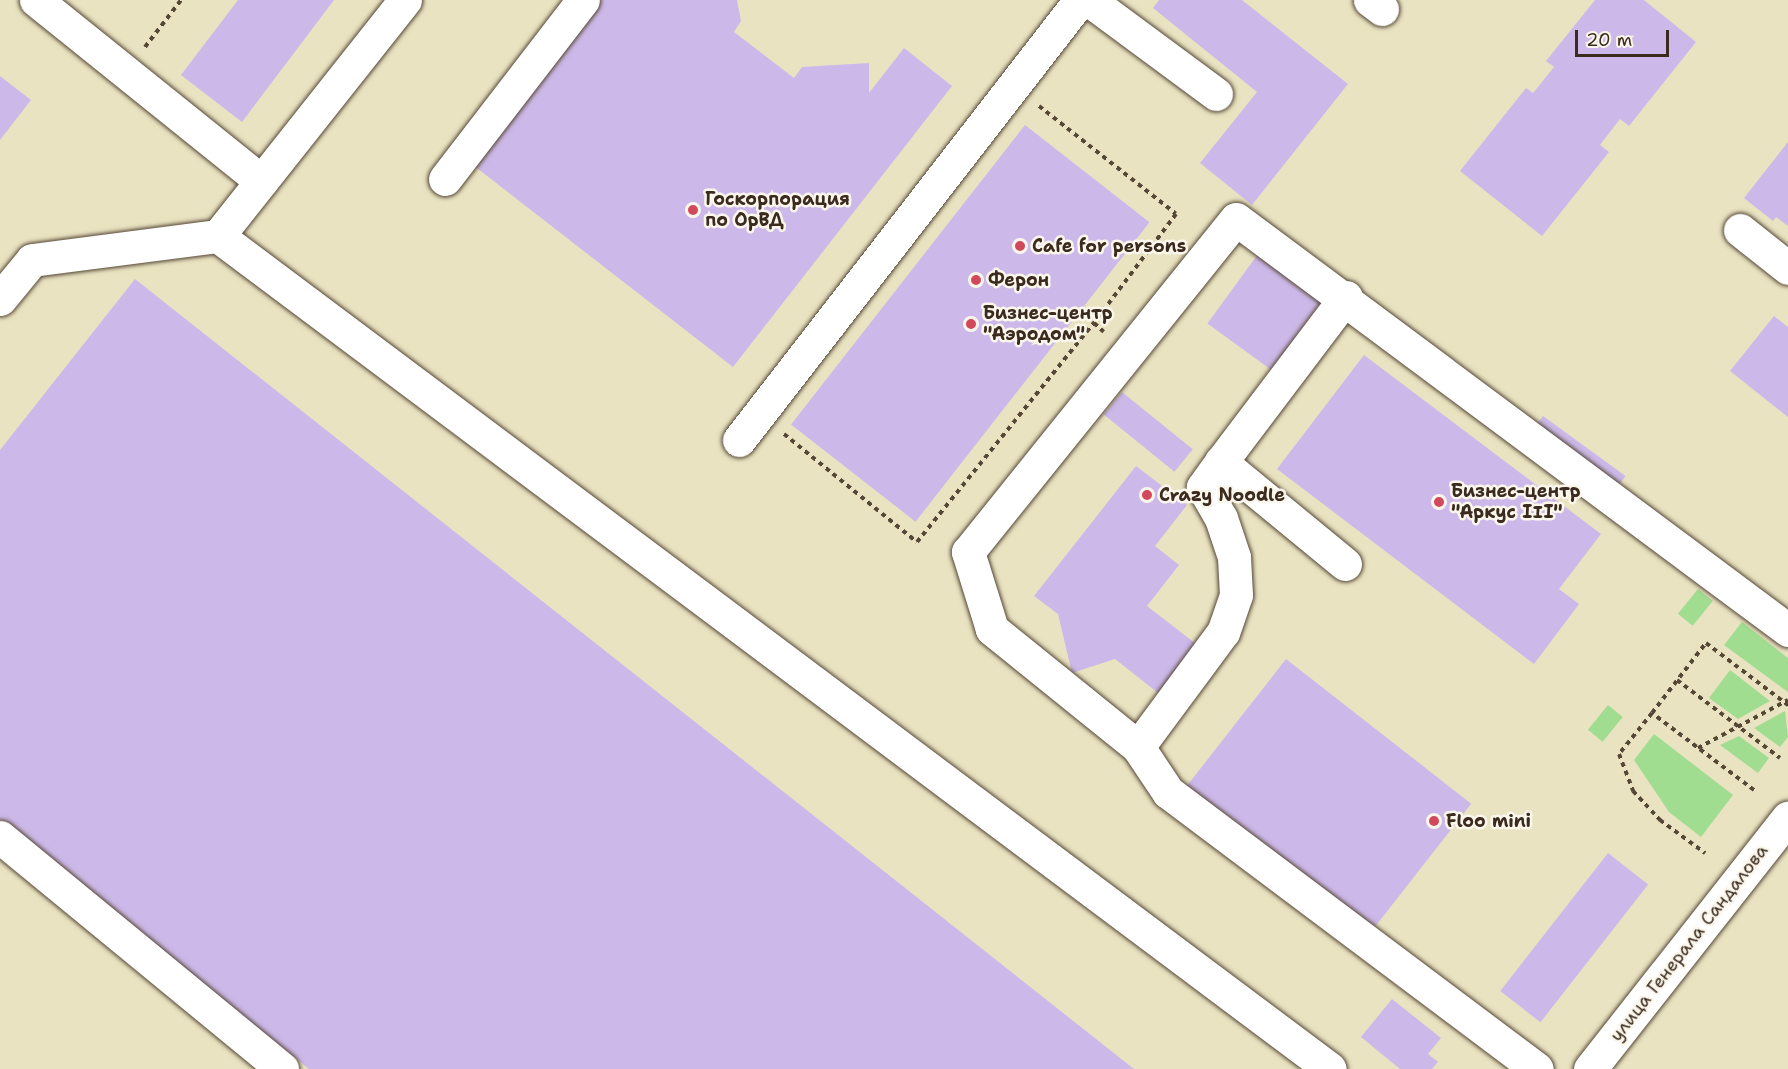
<!DOCTYPE html>
<html>
<head>
<meta charset="utf-8">
<style>
	body { margin:0 }
	#map { position:relative; width:1788px; height:1069px; overflow:hidden; background:#e9e3c1; font-family:"Shantell Sans",sans-serif }
	div>[style] { position:absolute }
	.green>* { inset:0; background:#a1dd91; transform-origin:0 0 }
	.building>* { inset:0; background:#cdb9e9; transform-origin:0 0 }
	.path>* { height:4px; margin-top:-2px; transform-origin:0; background:repeating-linear-gradient(90deg,#554636 0 4.5px,transparent 0 9px) }
	.roads { filter:drop-shadow(0 0 2px #554636) drop-shadow(0 0 2px #554636) }
	.minor>* { height:33px; margin:-16.5px; padding:0 16.5px; transform-origin:16.5px; border-radius:16.5px; background:#fff }
	.dots>* { width:16px; height:16px; translate:-50% -50%; box-sizing:border-box; border:3px solid #fbf7ec; border-radius:50% }
	span { translate:-50% -50%; white-space:nowrap; text-align:center; line-height:1.15; -webkit-text-stroke:5px #fbf7ec; paint-order:stroke }
	.poi-label { font-size:18px; color:#3b2a1e; font-weight:700 }
	.left { translate:0 -50%; text-align:left }
	.street-label { font-size:18px; color:#3b2a1e }
	.scale { position:absolute; left:1575px; top:30px; width:94px; height:27px; box-sizing:border-box; border:3px solid #3b2a1e; border-top:0; padding-left:8px; font-size:18px; line-height:21px; white-space:nowrap; color:#3b2a1e; -webkit-text-stroke:4px #fbf7ec; paint-order:stroke }
</style>
</head>
<body>
<div id="map">
	<div class="green">
		<div style="left:1698px;top:589px;width:19px;height:32px;rotate:39deg"></div>
		<div style="clip-path:polygon(1742px 622px,1788px 658px,1788px 692px,1724px 645px)"></div>
		<div style="clip-path:polygon(1730px 670px,1770px 701px,1738px 719px,1709px 698px)"></div>
		<div style="left:1608px;top:705px;width:19px;height:32px;rotate:39deg"></div>
		<div style="clip-path:polygon(1785px 711px,1788px 737px,1780px 747px,1754px 728px)"></div>
		<div style="clip-path:polygon(1654px 734px,1733px 795px,1701px 837px,1669px 812px,1634px 760px)"></div>
		<div style="clip-path:polygon(1739px 736px,1769px 758px,1758px 773px,1720px 745px)"></div>
	</div>
	<div class="building">
		<div style="clip-path:polygon(238px 0,334px 0,242px 122px,181px 75px)"></div>
		<div style="clip-path:polygon(602px 0,737px 0,741px 21px,734px 32px,794px 78px,802px 67px,869px 63px,869px 93px,904px 48px,952px 86px,733px 367px,473px 165px)"></div>
		<div style="clip-path:polygon(1159px 0,1242px 0,1348px 84px,1252px 205px,1200px 163px,1257px 92px,1153px 8px)"></div>
		<div style="clip-path:polygon(1595px 0,1644px 0,1696px 42px,1629px 126px,1620px 119px,1600px 145px,1609px 152px,1542px 236px,1460px 171px,1526px 88px,1533px 93px,1554px 67px,1546px 61px)"></div>
		<div style="clip-path:polygon(0 76px,31px 100px,0 140px)"></div>
		<div style="left:1025px;top:125px;width:158px;height:380px;rotate:38deg"></div>
		<div style="clip-path:polygon(1788px 142px,1788px 226px,1776px 217px,1773px 221px,1744px 198px)"></div>
		<div style="left:1258px;top:254px;width:79px;height:86px;rotate:36deg"></div>
		<div style="clip-path:polygon(135px 279px,1134px 1069px,309px 1069px,0 825px,0 450px)"></div>
		<div style="clip-path:polygon(1774px 316px,1788px 327px,1788px 417px,1730px 371px)"></div>
		<div style="clip-path:polygon(1364px 355px,1601px 534px,1559px 589px,1579px 604px,1534px 664px,1277px 469px)"></div>
		<div style="left:1122px;top:392px;width:91px;height:29px;rotate:39deg"></div>
		<div style="left:1543px;top:416px;width:102px;height:19px;rotate:36deg"></div>
		<div style="clip-path:polygon(1136px 466px,1187px 505px,1155px 546px,1179px 565px,1147px 606px,1200px 647px,1162px 696px,1115px 659px,1072px 673px,1058px 614px,1034px 596px)"></div>
		<div style="left:1286px;top:659px;width:235px;height:161px;rotate:38deg"></div>
		<div style="left:1608px;top:853px;width:51px;height:175px;rotate:38deg"></div>
		<div style="clip-path:polygon(1392px 999px,1441px 1038px,1428px 1054px,1438px 1062px,1432px 1069px,1400px 1069px,1361px 1037px)"></div>
	</div>
	<div class="path">
		<div style="left:145px;top:47px;width:59px;rotate:-52.5deg"></div>
		<div style="left:1039px;top:106px;width:174px;rotate:38.2deg"></div>
		<div style="left:1176px;top:214px;width:136px;rotate:127deg"></div>
		<div style="left:784px;top:434px;width:171px;rotate:39.1deg"></div>
		<div style="left:917px;top:542px;width:282px;rotate:-51.1deg"></div>
		<div style="left:1094px;top:323px;width:13px;rotate:42deg"></div>
		<div style="left:1677px;top:680px;width:129px;rotate:37.1deg"></div>
		<div style="left:1652px;top:713px;width:53px;rotate:128.8deg"></div>
		<div style="left:1619px;top:754px;width:40px;rotate:69deg"></div>
		<div style="left:1633px;top:791px;width:40px;rotate:47deg"></div>
		<div style="left:1660px;top:820px;width:56px;rotate:36.3deg"></div>
		<div style="left:1698px;top:748px;width:102px;rotate:-28.1deg"></div>
		<div style="left:1754px;top:790px;width:128px;rotate:-143deg"></div>
		<div style="left:1652px;top:713px;width:88px;rotate:-52.4deg"></div>
		<div style="left:1706px;top:643px;width:103px;rotate:37.1deg"></div>
	</div>
	<div class="roads">
		<div class="minor">
			<div style="left:36px;top:0;width:289px;rotate:38.8deg"></div>
			<div style="left:1089px;top:0;width:158px;rotate:36.5deg"></div>
			<div style="left:1370px;top:0;width:15px;rotate:37deg"></div>
			<div style="left:445px;top:179px;width:226px;rotate:-52.4deg"></div>
			<div style="left:1740px;top:230px;width:61px;rotate:38.4deg"></div>
			<div style="left:218px;top:236px;width:301px;rotate:-51.6deg"></div>
			<div style="left:0;top:299px;width:50px;rotate:-50.6deg"></div>
			<div style="left:32px;top:260px;width:188px;rotate:-7.4deg"></div>
			<div style="left:218px;top:236px;width:1389px;rotate:36.84deg"></div>
			<div style="left:739px;top:440px;width:557px;rotate:-52.22deg"></div>
			<div style="left:1221px;top:462px;width:31px;rotate:126deg"></div>
			<div style="left:1203px;top:487px;width:36px;rotate:60deg"></div>
			<div style="left:1221px;top:518px;width:41px;rotate:71.6deg"></div>
			<div style="left:1234px;top:557px;width:38px;rotate:87deg"></div>
			<div style="left:1236px;top:595px;width:39px;rotate:109deg"></div>
			<div style="left:1223px;top:632px;width:143px;rotate:126.5deg"></div>
			<div style="left:1138px;top:747px;width:188px;rotate:-141.1deg"></div>
			<div style="left:992px;top:629px;width:81px;rotate:-107.3deg"></div>
			<div style="left:968px;top:552px;width:427px;rotate:-51.2deg"></div>
			<div style="left:1236px;top:219px;width:688px;rotate:36.67deg"></div>
			<div style="left:1345px;top:564px;width:161px;rotate:-140.6deg"></div>
			<div style="left:1221px;top:462px;width:207px;rotate:-52.9deg"></div>
			<div style="left:1138px;top:747px;width:54px;rotate:56.3deg"></div>
			<div style="left:1168px;top:792px;width:461px;rotate:36.9deg"></div>
			<div style="left:0;top:837px;width:365px;rotate:39.4deg"></div>
			<div style="left:1590px;top:1069px;width:320px;rotate:-51.8deg"></div>
		</div>
	</div>
	<div class="dots">
		<div style="left:693px;top:210px;background:#d1495b"></div>
		<div style="left:1020px;top:246px;background:#d1495b"></div>
		<div style="left:976px;top:280px;background:#d1495b"></div>
		<div style="left:971px;top:324px;background:#d1495b"></div>
		<div style="left:1147px;top:495px;background:#d1495b"></div>
		<div style="left:1439px;top:502px;background:#d1495b"></div>
		<div style="left:1434px;top:821px;background:#d1495b"></div>
	</div>
	<div class="poi-label">
		<span class="left" style="left:705px;top:210px">Госкорпорация<br>по ОрВД</span>
		<span class="left" style="left:1032px;top:246px">Cafe for persons</span>
		<span class="left" style="left:988px;top:280px">Ферон</span>
		<span class="left" style="left:983px;top:324px">Бизнес-центр<br>"Аэродом"</span>
		<span class="left" style="left:1451px;top:502px">Бизнес-центр<br>"Аркус III"</span>
		<span class="left" style="left:1159px;top:495px">Crazy Noodle</span>
		<span class="left" style="left:1446px;top:821px">Floo mini</span>
	</div>
	<div class="street-label">
		<span style="left:1689px;top:943px;rotate:-52deg">улица Генерала Сандалова</span>
	</div>
	<div class="scale">20 m</div>
</div>
</body>
</html>
